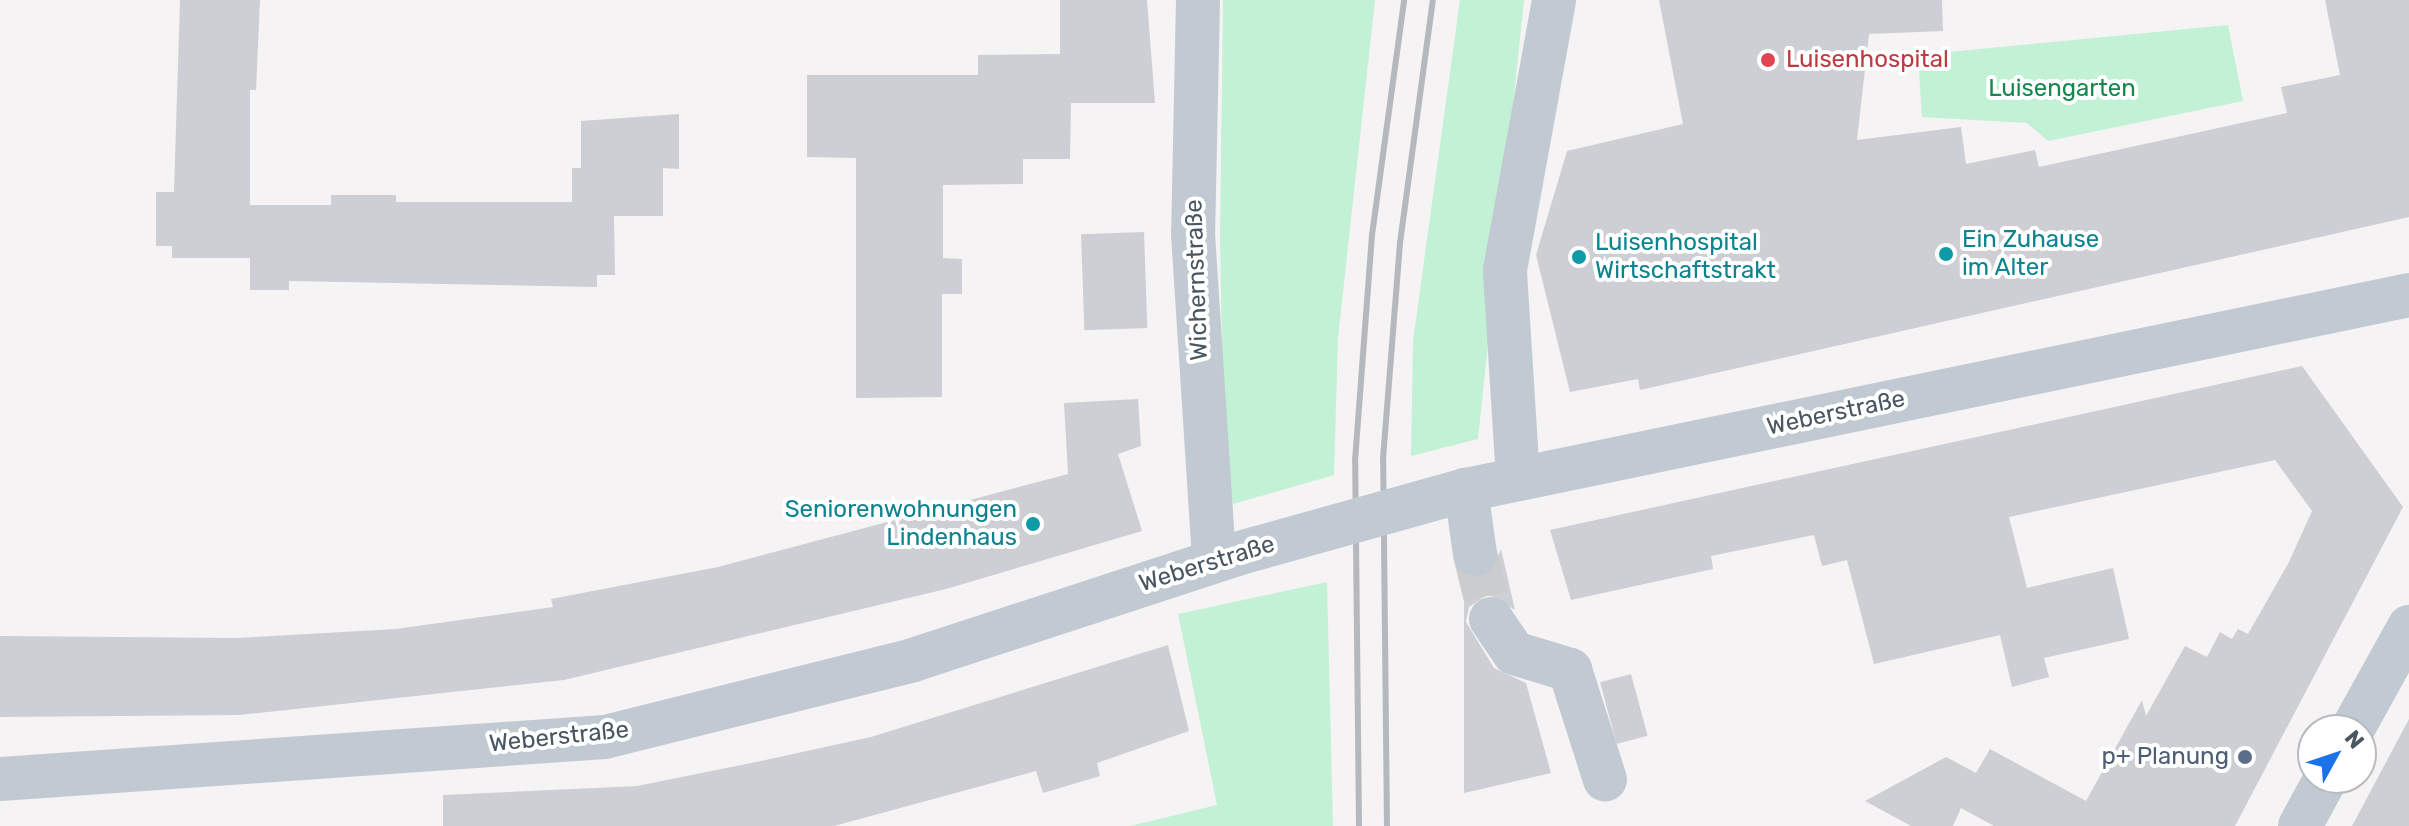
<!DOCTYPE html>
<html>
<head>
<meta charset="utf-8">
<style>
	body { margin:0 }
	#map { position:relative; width:2409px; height:826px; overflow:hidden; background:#f5f3f3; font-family:Rubik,sans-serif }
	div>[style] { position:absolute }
	.green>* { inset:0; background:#c3f1d5 }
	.building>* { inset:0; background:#cdcfd5; transform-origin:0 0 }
	.minor-tunnel>* { height:44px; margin-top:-22px; transform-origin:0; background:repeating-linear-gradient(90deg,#caccce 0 44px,transparent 0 66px) }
	.minor>* { height:44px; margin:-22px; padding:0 22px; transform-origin:22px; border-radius:22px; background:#c1cad2 }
	.rail>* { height:6px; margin:-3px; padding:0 3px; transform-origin:3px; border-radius:3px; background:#b5b8bd }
	.minor-bridge>* { height:44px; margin:-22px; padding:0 22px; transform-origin:22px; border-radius:22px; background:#c1cad2 }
	.dots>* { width:22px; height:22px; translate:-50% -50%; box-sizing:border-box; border:4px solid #fff; border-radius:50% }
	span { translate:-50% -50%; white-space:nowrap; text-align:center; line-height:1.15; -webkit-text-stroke:8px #fff; paint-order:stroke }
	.health-label { font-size:24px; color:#be3a42 }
	.left { translate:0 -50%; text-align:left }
	.park-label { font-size:24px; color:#17864f }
	.culture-label { font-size:24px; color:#0d838f }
	.right { translate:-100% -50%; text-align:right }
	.street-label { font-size:24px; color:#4a5661 }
	.service-label { font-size:24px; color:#4e5e75 }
	.north { position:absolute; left:2297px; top:714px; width:80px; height:80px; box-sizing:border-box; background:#fff; border:2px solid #b7bbc0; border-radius:50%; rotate:50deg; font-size:22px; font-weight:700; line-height:32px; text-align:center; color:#4a5661 }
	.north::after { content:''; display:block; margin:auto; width:28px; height:36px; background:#1a73e8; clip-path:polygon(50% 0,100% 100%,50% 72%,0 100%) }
</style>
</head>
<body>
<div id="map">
	<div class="green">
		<div style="clip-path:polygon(1223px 0,1375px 0,1338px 338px,1334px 475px,1233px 504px,1224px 470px,1220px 238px)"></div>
		<div style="clip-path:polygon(1460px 0,1524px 0,1478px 439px,1411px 456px,1413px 341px)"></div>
		<div style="clip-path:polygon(2228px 25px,2243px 101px,2048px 141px,2027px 123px,1922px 117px,1918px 55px)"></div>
		<div style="clip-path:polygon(1327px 582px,1333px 826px,1130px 826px,1217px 805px,1178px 614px)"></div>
	</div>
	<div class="building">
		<div style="clip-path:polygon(180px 0,260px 0,256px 90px,250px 90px,250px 205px,331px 205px,331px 195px,396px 195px,396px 202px,572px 202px,572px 168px,581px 168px,581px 121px,679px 114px,679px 169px,663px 168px,663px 216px,614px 216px,615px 275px,597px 275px,597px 287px,289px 281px,289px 290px,250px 290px,250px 258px,172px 258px,172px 246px,156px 246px,156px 192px,174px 192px)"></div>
		<div style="clip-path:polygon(1060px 0,1147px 0,1155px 103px,1071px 103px,1070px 159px,1023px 159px,1023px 184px,943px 185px,943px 258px,962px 259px,962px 294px,942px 294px,942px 397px,856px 398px,856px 158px,807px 157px,807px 75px,978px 75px,978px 55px,1060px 54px)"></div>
		<div style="clip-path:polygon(1659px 0,1942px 0,1943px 31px,1869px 34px,1857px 140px,1961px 127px,1966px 164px,2035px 150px,2039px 167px,2287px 113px,2281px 87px,2340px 75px,2325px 0,2409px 0,2409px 217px,1640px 390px,1638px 379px,1570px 392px,1536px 255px,1567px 151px,1683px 124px)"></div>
		<div style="left:1144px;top:232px;width:96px;height:63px;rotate:88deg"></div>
		<div style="clip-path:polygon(2302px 366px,2403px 507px,2235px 826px,1994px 826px,1961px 808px,1953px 826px,1911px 826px,1865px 801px,1946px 757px,1976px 773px,1990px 749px,2086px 801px,2142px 700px,2146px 716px,2185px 646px,2207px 657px,2220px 632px,2232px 639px,2238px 629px,2248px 634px,2289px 562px,2312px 511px,2275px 460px,2009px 517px,2027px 588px,2113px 568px,2129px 639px,2044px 658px,2049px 677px,2012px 687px,2000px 635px,1874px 664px,1847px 560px,1822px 566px,1814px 535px,1711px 556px,1713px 569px,1571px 600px,1550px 530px)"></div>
		<div style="clip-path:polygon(1138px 399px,1141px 446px,1118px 454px,1142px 531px,946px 589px,564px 680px,239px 715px,0 717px,0 636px,237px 638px,396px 629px,553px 607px,551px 599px,718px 567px,1068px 474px,1064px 403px)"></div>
		<div style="clip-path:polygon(1501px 549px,1515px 610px,1488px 594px,1469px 607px,1466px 622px,1494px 668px,1526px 683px,1551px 773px,1464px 793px,1464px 576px,1490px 574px)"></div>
		<div style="clip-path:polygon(1168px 645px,1189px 731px,1097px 763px,1100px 776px,1043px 793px,1036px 771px,834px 826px,443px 826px,443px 795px,637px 786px,756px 762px,871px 737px)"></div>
		<div style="left:1631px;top:674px;width:64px;height:32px;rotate:75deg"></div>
		<div style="clip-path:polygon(2409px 719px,2409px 826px,2352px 826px)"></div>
	</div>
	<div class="minor-tunnel">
		<div style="left:1475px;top:554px;width:67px;rotate:76.2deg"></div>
	</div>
	<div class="minor">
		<div style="left:1198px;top:0;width:234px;rotate:91.2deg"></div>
		<div style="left:1193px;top:234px;width:327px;rotate:86.3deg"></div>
		<div style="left:1518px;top:479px;width:209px;rotate:-93.6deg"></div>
		<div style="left:1505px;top:270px;width:274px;rotate:-79.7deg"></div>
		<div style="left:1475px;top:554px;width:65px;rotate:-98deg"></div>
		<div style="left:1466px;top:490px;width:963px;rotate:-11.68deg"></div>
		<div style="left:1491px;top:619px;width:41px;rotate:55.9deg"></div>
		<div style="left:1514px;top:653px;width:59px;rotate:16.9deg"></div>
		<div style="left:1570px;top:670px;width:115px;rotate:72.3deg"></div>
		<div style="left:2352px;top:730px;width:118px;rotate:-61deg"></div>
		<div style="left:0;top:779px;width:606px;rotate:-3.97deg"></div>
		<div style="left:605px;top:737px;width:317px;rotate:-14deg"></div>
		<div style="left:913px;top:660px;width:344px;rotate:-18.1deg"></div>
		<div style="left:2300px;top:826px;width:55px;rotate:-61.6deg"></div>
	</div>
	<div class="rail">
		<div style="left:1359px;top:826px;width:365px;rotate:-90.6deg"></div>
		<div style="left:1355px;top:461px;width:227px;rotate:-85.7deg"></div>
		<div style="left:1372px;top:235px;width:237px;rotate:-82.2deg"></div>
		<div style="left:1387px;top:826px;width:367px;rotate:-90.6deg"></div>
		<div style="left:1383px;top:459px;width:217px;rotate:-85.5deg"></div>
		<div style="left:1400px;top:243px;width:245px;rotate:-82.3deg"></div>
	</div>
	<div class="minor-bridge">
		<div style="left:1240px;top:553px;width:235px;rotate:-15.6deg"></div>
	</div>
	<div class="dots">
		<div style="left:1768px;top:60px;background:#e0444e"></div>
		<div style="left:1946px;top:254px;background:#0f9aa8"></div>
		<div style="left:1579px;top:257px;background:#0f9aa8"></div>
		<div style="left:1033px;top:524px;background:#0f9aa8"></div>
		<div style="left:2245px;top:757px;background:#5c6f8a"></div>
	</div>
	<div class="health-label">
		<span class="left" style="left:1786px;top:60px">Luisenhospital</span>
	</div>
	<div class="park-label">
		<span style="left:2062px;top:89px">Luisengarten</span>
	</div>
	<div class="culture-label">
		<span class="left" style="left:1962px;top:254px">Ein Zuhause<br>im Alter</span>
		<span class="left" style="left:1595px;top:257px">Luisenhospital<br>Wirtschaftstrakt</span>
		<span class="right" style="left:1017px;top:524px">Seniorenwohnungen<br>Lindenhaus</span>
	</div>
	<div class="street-label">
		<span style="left:1197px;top:280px;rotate:-92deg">Wichernstraße</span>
		<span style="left:1836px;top:413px;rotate:-12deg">Weberstraße</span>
		<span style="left:1207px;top:564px;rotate:-17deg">Weberstraße</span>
		<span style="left:559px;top:737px;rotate:-6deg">Weberstraße</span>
	</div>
	<div class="service-label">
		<span class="right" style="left:2229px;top:757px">p+ Planung</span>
	</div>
	<div class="north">N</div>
</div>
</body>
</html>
